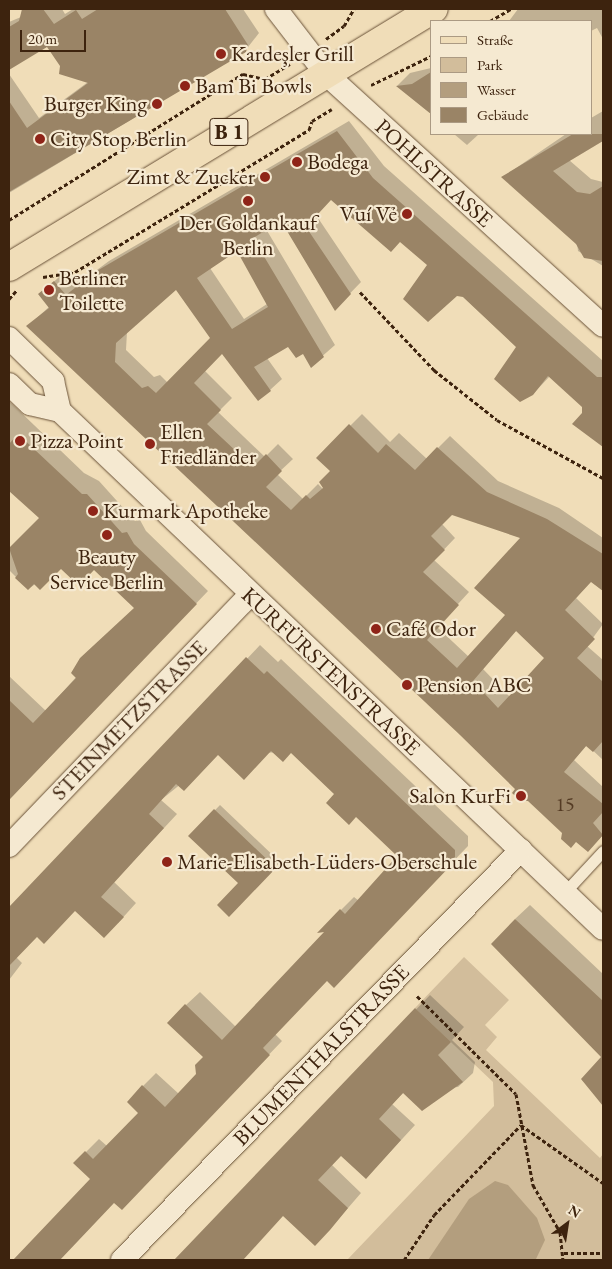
<!DOCTYPE html>
<html>
<head>
<meta charset="utf-8">
<style>
	body { margin:0 }
	#map { position:relative; width:612px; height:1269px; overflow:hidden; background:#f0ddb8; font-family:"EB Garamond",serif }
	div>[style] { position:absolute }
	.green>* { inset:0; background:#d2bd9b }
	.water>* { inset:0; background:#b39e7e }
	.shadow>* { inset:0; background:#0003 }
	.building>* { inset:0; background:#9a8466 }
	.path>* { height:3px; margin-top:-1.5px; transform-origin:0; background:repeating-linear-gradient(90deg,#3d230e 0 4px,transparent 0 6.5px) }
	.roads { filter:drop-shadow(0 0 1px #6a5238) drop-shadow(0 0 1px #6a5238) }
	.service>* { height:11px; margin:-5.5px; padding:0 5.5px; transform-origin:5.5px; border-radius:5.5px; background:#f5e9d1 }
	.minor>* { height:22px; margin:-11px; padding:0 11px; transform-origin:11px; border-radius:11px; background:#f5e9d1 }
	.primary>* { height:28px; margin:-14px; padding:0 14px; transform-origin:14px; border-radius:14px; background:#f0ddb8 }
	.dots>* { width:14px; height:14px; translate:-50% -50%; box-sizing:border-box; border:2px solid #f5e9d1; border-radius:50% }
	span { translate:-50% -50%; white-space:nowrap; text-align:center; line-height:1.15; -webkit-text-stroke:4.5px #f5e9d1; paint-order:stroke }
	.number-label { font-size:20px; color:#543b24 }
	.number-label span { -webkit-text-stroke-width:0 }
	.shield-label span { padding:1px 4px; background:#f5e9d1; border:1px solid; border-radius:4px; -webkit-text-stroke-width:0 }
	.shield-label { font-size:21px; color:#3d230e; font-weight:700 }
	.poi-label { font-size:22px; color:#3d230e }
	.left { translate:0 -50%; text-align:left }
	.right { translate:-100% -50%; text-align:right }
	.street-label { font-size:22px; color:#3d230e }
	.frame { position:absolute; inset:0; border:10px solid #3d230e; pointer-events:none }
	.legend { position:absolute; left:430px; top:20px; width:162px; height:115px; box-sizing:border-box; background:#f5e9d1; border:1px solid #ab9a83; margin:0; padding:6px 9px; list-style:none; font-size:15px; color:#3d230e }
	.legend li { display:flex; align-items:center; gap:10px; height:25px }
	.legend b { width:25px; border:1px solid #ab9a83 }
	.north { position:absolute; left:542px; top:1199px; width:50px; height:50px; -webkit-text-stroke:4px #f5e9d1; paint-order:stroke; rotate:31deg; font-size:14px; font-weight:700; line-height:20px; text-align:center; color:#3d230e }
	.north::after { content:''; display:block; margin:auto; width:18px; height:22px; background:#3d230e; clip-path:polygon(50% 0,100% 100%,50% 72%,0 100%) }
	.scale { position:absolute; left:20px; top:30px; width:66px; height:22px; box-sizing:border-box; border:2px solid #3d230e; border-top:0; padding-left:6px; font-size:15px; line-height:18px; white-space:nowrap; color:#3d230e; -webkit-text-stroke:4px #f5e9d1; paint-order:stroke }
</style>
</head>
<body>
<div id="map">
	<div class="green">
		<div style="clip-path:polygon(464px 957px,509px 1000px,485px 1025px,497px 1037px,486px 1050px,600px 1158px,603px 1154px,603px 1260px,347px 1260px,494px 1106px,493px 1082px,415px 1008px)"></div>
	</div>
	<div class="water">
		<div style="clip-path:polygon(495px 1181px,508px 1185px,537px 1218px,545px 1240px,536px 1259px,428px 1260px,469px 1199px)"></div>
	</div>
	<div class="shadow">
		<div style="clip-path:polygon(23px 9px,62px 9px,65px 14px,73px 9px,243px 9px,259px 33px,245px 51px,9px 193px,9px 74px,39px 118px,88px 82px,61px 65px,48px 46px,9px 68px,9px 22px,21px 17px)"></div>
		<div style="clip-path:polygon(518px 9px,603px 9px,603px 39px,597px 28px,591px 31px,591px 21px,509px 21px)"></div>
		<div style="clip-path:polygon(431px 68px,431px 114px,397px 86px,410px 73px)"></div>
		<div style="clip-path:polygon(603px 111px,603px 140px,569px 160px,591px 179px,603px 182px,603px 266px,578px 251px,577px 243px,503px 177px,566px 134px,591px 134px,591px 118px)"></div>
		<div style="clip-path:polygon(evenodd,349px 121px,384px 166px,603px 361px,603px 446px,574px 424px,584px 413px,583px 407px,550px 376px,533px 394px,517px 347px,429px 265px,400px 240px,332px 198px,316px 215px,361px 282px,335px 309px,281px 220px,266px 229px,335px 345px,311px 366px,303px 352px,289px 345px,267px 358px,282px 379px,270px 390px,222px 352px,204px 370px,232px 398px,218px 412px,265px 457px,278px 444px,293px 459px,277px 474px,303px 499px,318px 484px,323px 489px,332px 471px,318px 458px,362px 414px,390px 442px,399px 433px,427px 459px,450px 436px,498px 481px,559px 508px,603px 538px,603px 591px,591px 581px,576px 598px,603px 624px,587px 646px,603px 660px,603px 760px,587px 745px,574px 760px,603px 787px,603px 835px,588px 851px,28px 326px,50px 306px,40px 294px,67px 270px,78px 284px,109px 261px,349px 121px,238px 250px,267px 304px,244px 319px,210px 268px,238px 250px,349px 121px,176px 289px,212px 338px,168px 383px,160px 375px,154px 377px,126px 350px,127px 332px,176px 289px,349px 121px,452px 514px,522px 538px,507px 615px,469px 657px,437px 627px,469px 592px,434px 560px,455px 538px,442px 524px,452px 514px,349px 121px,517px 630px,546px 658px,510px 697px,483px 669px,517px 630px)"></div>
		<div style="clip-path:polygon(454px 134px,479px 134px,467px 145px)"></div>
		<div style="clip-path:polygon(9px 401px,84px 473px,99px 481px,135px 521px,140px 520px,146px 531px,208px 591px,9px 800px,9px 676px,46px 711px,140px 605px,94px 569px,61px 567px,28px 589px,9px 570px,9px 550px,41px 518px,9px 490px)"></div>
		<div style="clip-path:polygon(260px 645px,278px 662px,281px 659px,468px 836px,468px 846px,347px 972px,327px 979px,275px 1034px,282px 1041px,135px 1195px,115px 1201px,59px 1260px,15px 1260px,92px 1179px,75px 1163px,99px 1139px,107px 1146px,140px 1112px,143px 1086px,156px 1073px,179px 1094px,198px 1074px,204px 1057px,169px 1023px,186px 1005px,200px 992px,236px 1027px,327px 931px,320px 931px,354px 897px,359px 901px,399px 856px,291px 752px,218px 754px,161px 800px,177px 814px,114px 882px,136px 903px,118px 923px,76px 909px,37px 936px,16px 957px,22px 963px,9px 980px,9px 912px)"></div>
		<div style="clip-path:polygon(220px 805px,280px 862px,229px 915px,239px 883px,190px 836px)"></div>
		<div style="clip-path:polygon(530px 905px,603px 974px,603px 1100px,582px 1080px,603px 1057px,515px 919px)"></div>
		<div style="clip-path:polygon(430px 995px,464px 1027px,452px 1040px,475px 1062px,473px 1073px,458px 1087px,404px 1092px,392px 1104px,415px 1125px,380px 1163px,342px 1154px,332px 1165px,361px 1193px,329px 1230px,287px 1211px,241px 1260px,176px 1260px)"></div>
	</div>
	<div class="building">
		<div style="clip-path:polygon(22px 9px,43px 9px,54px 24px,76px 10px,82px 19px,98px 9px,225px 9px,248px 45px,246px 52px,9px 192px,9px 101px,27px 128px,88px 83px,59px 74px,60px 66px,47px 47px,9px 70px,9px 27px,19px 21px)"></div>
		<div style="clip-path:polygon(431px 72px,431px 114px,396px 86px,412px 84px)"></div>
		<div style="clip-path:polygon(evenodd,337px 131px,373px 178px,597px 377px,603px 377px,603px 447px,572px 424px,582px 413px,582px 407px,548px 376px,533px 395px,520px 402px,494px 379px,516px 347px,463px 297px,457px 296px,428px 322px,403px 299px,427px 265px,400px 242px,391px 252px,331px 200px,306px 227px,351px 294px,335px 311px,281px 221px,253px 238px,324px 357px,311px 368px,303px 354px,296px 358px,288px 347px,254px 367px,271px 391px,258px 401px,222px 354px,194px 383px,221px 410px,207px 424px,253px 467px,266px 454px,282px 471px,266px 487px,291px 510px,306px 495px,310px 499px,323px 488px,319px 482px,330px 471px,316px 458px,349px 424px,378px 453px,386px 444px,415px 470px,437px 447px,487px 492px,547px 519px,603px 554px,603px 591px,591px 582px,565px 610px,595px 639px,577px 658px,603px 682px,603px 741px,593px 752px,586px 746px,564px 772px,603px 804px,603px 812px,593px 823px,603px 835px,588px 852px,576px 842px,571px 848px,561px 839px,562px 833px,528px 801px,521px 801px,512px 793px,515px 789px,460px 735px,26px 326px,49px 308px,38px 294px,54px 281px,66px 295px,95px 272px,337px 131px,237px 251px,268px 307px,232px 329px,197px 278px,237px 251px,337px 131px,176px 290px,210px 338px,156px 393px,148px 386px,142px 388px,115px 362px,116px 343px,176px 290px,337px 131px,452px 515px,520px 538px,474px 588px,505px 615px,457px 668px,427px 640px,459px 605px,423px 572px,445px 550px,431px 536px,452px 515px,337px 131px,516px 631px,544px 658px,498px 708px,473px 681px,516px 631px)"></div>
		<div style="clip-path:polygon(573px 134px,603px 134px,603px 141px,553px 171px,577px 192px,590px 194px,603px 186px,603px 261px,584px 258px,576px 244px,501px 177px)"></div>
		<div style="clip-path:polygon(18px 434px,82px 494px,87px 494px,122px 533px,127px 532px,134px 544px,197px 604px,9px 800px,9px 700px,33px 723px,76px 678px,71px 673px,80px 658px,134px 608px,94px 570px,79px 586px,61px 569px,40px 590px,34px 584px,28px 590px,15px 578px,18px 574px,9px 548px,39px 518px,9px 491px,9px 444px)"></div>
		<div style="clip-path:polygon(246px 657px,264px 674px,267px 671px,455px 850px,455px 861px,334px 988px,327px 981px,263px 1048px,270px 1055px,122px 1210px,114px 1203px,60px 1260px,13px 1260px,90px 1179px,73px 1163px,85px 1151px,93px 1159px,138px 1113px,127px 1102px,142px 1085px,165px 1107px,196px 1074px,195px 1065px,203px 1057px,167px 1023px,185px 1004px,222px 1040px,324px 932px,317px 933px,340px 909px,345px 914px,397px 856px,356px 817px,349px 825px,326px 803px,334px 794px,291px 753px,283px 762px,271px 751px,244px 780px,218px 755px,184px 791px,176px 784px,149px 814px,164px 828px,101px 897px,124px 917px,104px 938px,75px 911px,44px 944px,37px 937px,9px 966px,9px 907px)"></div>
		<div style="clip-path:polygon(214px 809px,276px 868px,229px 917px,217px 905px,238px 883px,188px 836px)"></div>
		<div style="clip-path:polygon(515px 919px,603px 1001px,603px 1106px,581px 1079px,601px 1057px,491px 944px)"></div>
		<div style="clip-path:polygon(415px 1008px,451px 1042px,438px 1055px,463px 1082px,422px 1111px,403px 1093px,379px 1119px,401px 1140px,366px 1179px,341px 1156px,318px 1180px,348px 1208px,330px 1230px,315px 1246px,283px 1216px,243px 1260px,174px 1260px)"></div>
	</div>
	<div class="path">
		<div style="left:490px;top:21px;width:24px;rotate:-30deg"></div>
		<div style="left:326px;top:39px;width:22px;rotate:-36deg"></div>
		<div style="left:344px;top:26px;width:20px;rotate:-60deg"></div>
		<div style="left:371px;top:85px;width:67px;rotate:-25.8deg"></div>
		<div style="left:9px;top:220px;width:276px;rotate:-32deg"></div>
		<div style="left:243px;top:74px;width:23px;rotate:13deg"></div>
		<div style="left:265px;top:79px;width:29px;rotate:-31deg"></div>
		<div style="left:43px;top:277px;width:32px;rotate:-9deg"></div>
		<div style="left:75px;top:272px;width:274px;rotate:-31.3deg"></div>
		<div style="left:309px;top:130px;width:9px;rotate:-72deg"></div>
		<div style="left:312px;top:121px;width:23px;rotate:-31deg"></div>
		<div style="left:360px;top:292px;width:108px;rotate:46.5deg"></div>
		<div style="left:434px;top:370px;width:80px;rotate:38.4deg"></div>
		<div style="left:497px;top:420px;width:121px;rotate:28.7deg"></div>
		<div style="left:9px;top:299px;width:11px;rotate:-49deg"></div>
		<div style="left:417px;top:996px;width:139px;rotate:44.7deg"></div>
		<div style="left:516px;top:1094px;width:93px;rotate:79.4deg"></div>
		<div style="left:533px;top:1185px;width:54px;rotate:60.1deg"></div>
		<div style="left:560px;top:1232px;width:28px;rotate:84deg"></div>
		<div style="left:564px;top:1253px;width:39px"></div>
		<div style="left:404px;top:1260px;width:54px;rotate:-56.3deg"></div>
		<div style="left:434px;top:1215px;width:125px;rotate:-46deg"></div>
		<div style="left:521px;top:1125px;width:100px;rotate:35.3deg"></div>
	</div>
	<div class="roads">
		<div class="service">
			<div style="left:565px;top:892px;width:56px;rotate:-47.2deg"></div>
		</div>
		<div class="minor">
			<div style="left:276px;top:9px;width:82px;rotate:52.4deg"></div>
			<div style="left:326px;top:74px;width:374px;rotate:42.3deg"></div>
			<div style="left:9px;top:338px;width:62px;rotate:44.3deg"></div>
			<div style="left:53px;top:381px;width:31px;rotate:77deg"></div>
			<div style="left:60px;top:411px;width:750px;rotate:43.65deg"></div>
			<div style="left:9px;top:384px;width:29px;rotate:44deg"></div>
			<div style="left:30px;top:404px;width:31px;rotate:13deg"></div>
			<div style="left:9px;top:846px;width:348px;rotate:-46.2deg"></div>
			<div style="left:122px;top:1260px;width:572px;rotate:-45.78deg"></div>
		</div>
		<div class="primary">
			<div style="left:9px;top:267px;width:497px;rotate:-31.3deg"></div>
		</div>
	</div>
	<div class="dots">
		<div style="left:221px;top:54px;background:#8f2418"></div>
		<div style="left:185px;top:86px;background:#8f2418"></div>
		<div style="left:157px;top:104px;background:#8f2418"></div>
		<div style="left:40px;top:139px;background:#8f2418"></div>
		<div style="left:297px;top:162px;background:#8f2418"></div>
		<div style="left:265px;top:177px;background:#8f2418"></div>
		<div style="left:248px;top:201px;background:#8f2418"></div>
		<div style="left:407px;top:214px;background:#8f2418"></div>
		<div style="left:49px;top:290px;background:#8f2418"></div>
		<div style="left:20px;top:441px;background:#8f2418"></div>
		<div style="left:150px;top:444px;background:#8f2418"></div>
		<div style="left:93px;top:511px;background:#8f2418"></div>
		<div style="left:107px;top:535px;background:#8f2418"></div>
		<div style="left:376px;top:629px;background:#8f2418"></div>
		<div style="left:407px;top:685px;background:#8f2418"></div>
		<div style="left:521px;top:796px;background:#8f2418"></div>
		<div style="left:167px;top:862px;background:#8f2418"></div>
	</div>
	<div class="number-label">
		<span style="left:565px;top:804px">15</span>
	</div>
	<div class="shield-label">
		<span style="left:229px;top:132px">B 1</span>
	</div>
	<div class="poi-label">
		<span class="left" style="left:231px;top:54px">Kardeşler Grill</span>
		<span class="left" style="left:195px;top:86px">Bam Bi Bowls</span>
		<span class="right" style="left:147px;top:104px">Burger King</span>
		<span class="left" style="left:50px;top:139px">City Stop Berlin</span>
		<span class="left" style="left:307px;top:162px">Bodega</span>
		<span class="right" style="left:255px;top:177px">Zimt &amp; Zucker</span>
		<span class="right" style="left:397px;top:214px">Vuí Vẻ</span>
		<span style="left:248px;top:235px">Der Goldankauf<br>Berlin</span>
		<span class="left" style="left:59px;top:290px">Berliner<br>Toilette</span>
		<span class="left" style="left:160px;top:444px">Ellen<br>Friedländer</span>
		<span class="left" style="left:30px;top:441px">Pizza Point</span>
		<span class="left" style="left:103px;top:511px">Kurmark Apotheke</span>
		<span style="left:107px;top:569px">Beauty<br>Service Berlin</span>
		<span class="left" style="left:386px;top:629px">Café Odor</span>
		<span class="left" style="left:417px;top:685px">Pension ABC</span>
		<span class="right" style="left:511px;top:796px">Salon KurFi</span>
		<span class="left" style="left:177px;top:862px">Marie-Elisabeth-Lüders-Oberschule</span>
	</div>
	<div class="street-label">
		<span style="left:434px;top:173px;rotate:42deg">POHLSTRASSE</span>
		<span style="left:331px;top:671px;rotate:43deg">KURFÜRSTENSTRASSE</span>
		<span style="left:129px;top:720px;rotate:-46deg">STEINMETZSTRASSE</span>
		<span style="left:321px;top:1055px;rotate:-46deg">BLUMENTHALSTRASSE</span>
	</div>
	<div class="frame"></div>
	<ul class="legend">
	<li><b style="height:6px;background:#f0ddb8"></b>Straße</li>
	<li><b style="height:14px;background:#d2bd9b"></b>Park</li>
	<li><b style="height:14px;background:#b39e7e"></b>Wasser</li>
	<li><b style="height:14px;background:#9a8466"></b>Gebäude</li>
	</ul>
	<div class="north">N</div>
	<div class="scale">20 m</div>
</div>
</body>
</html>
